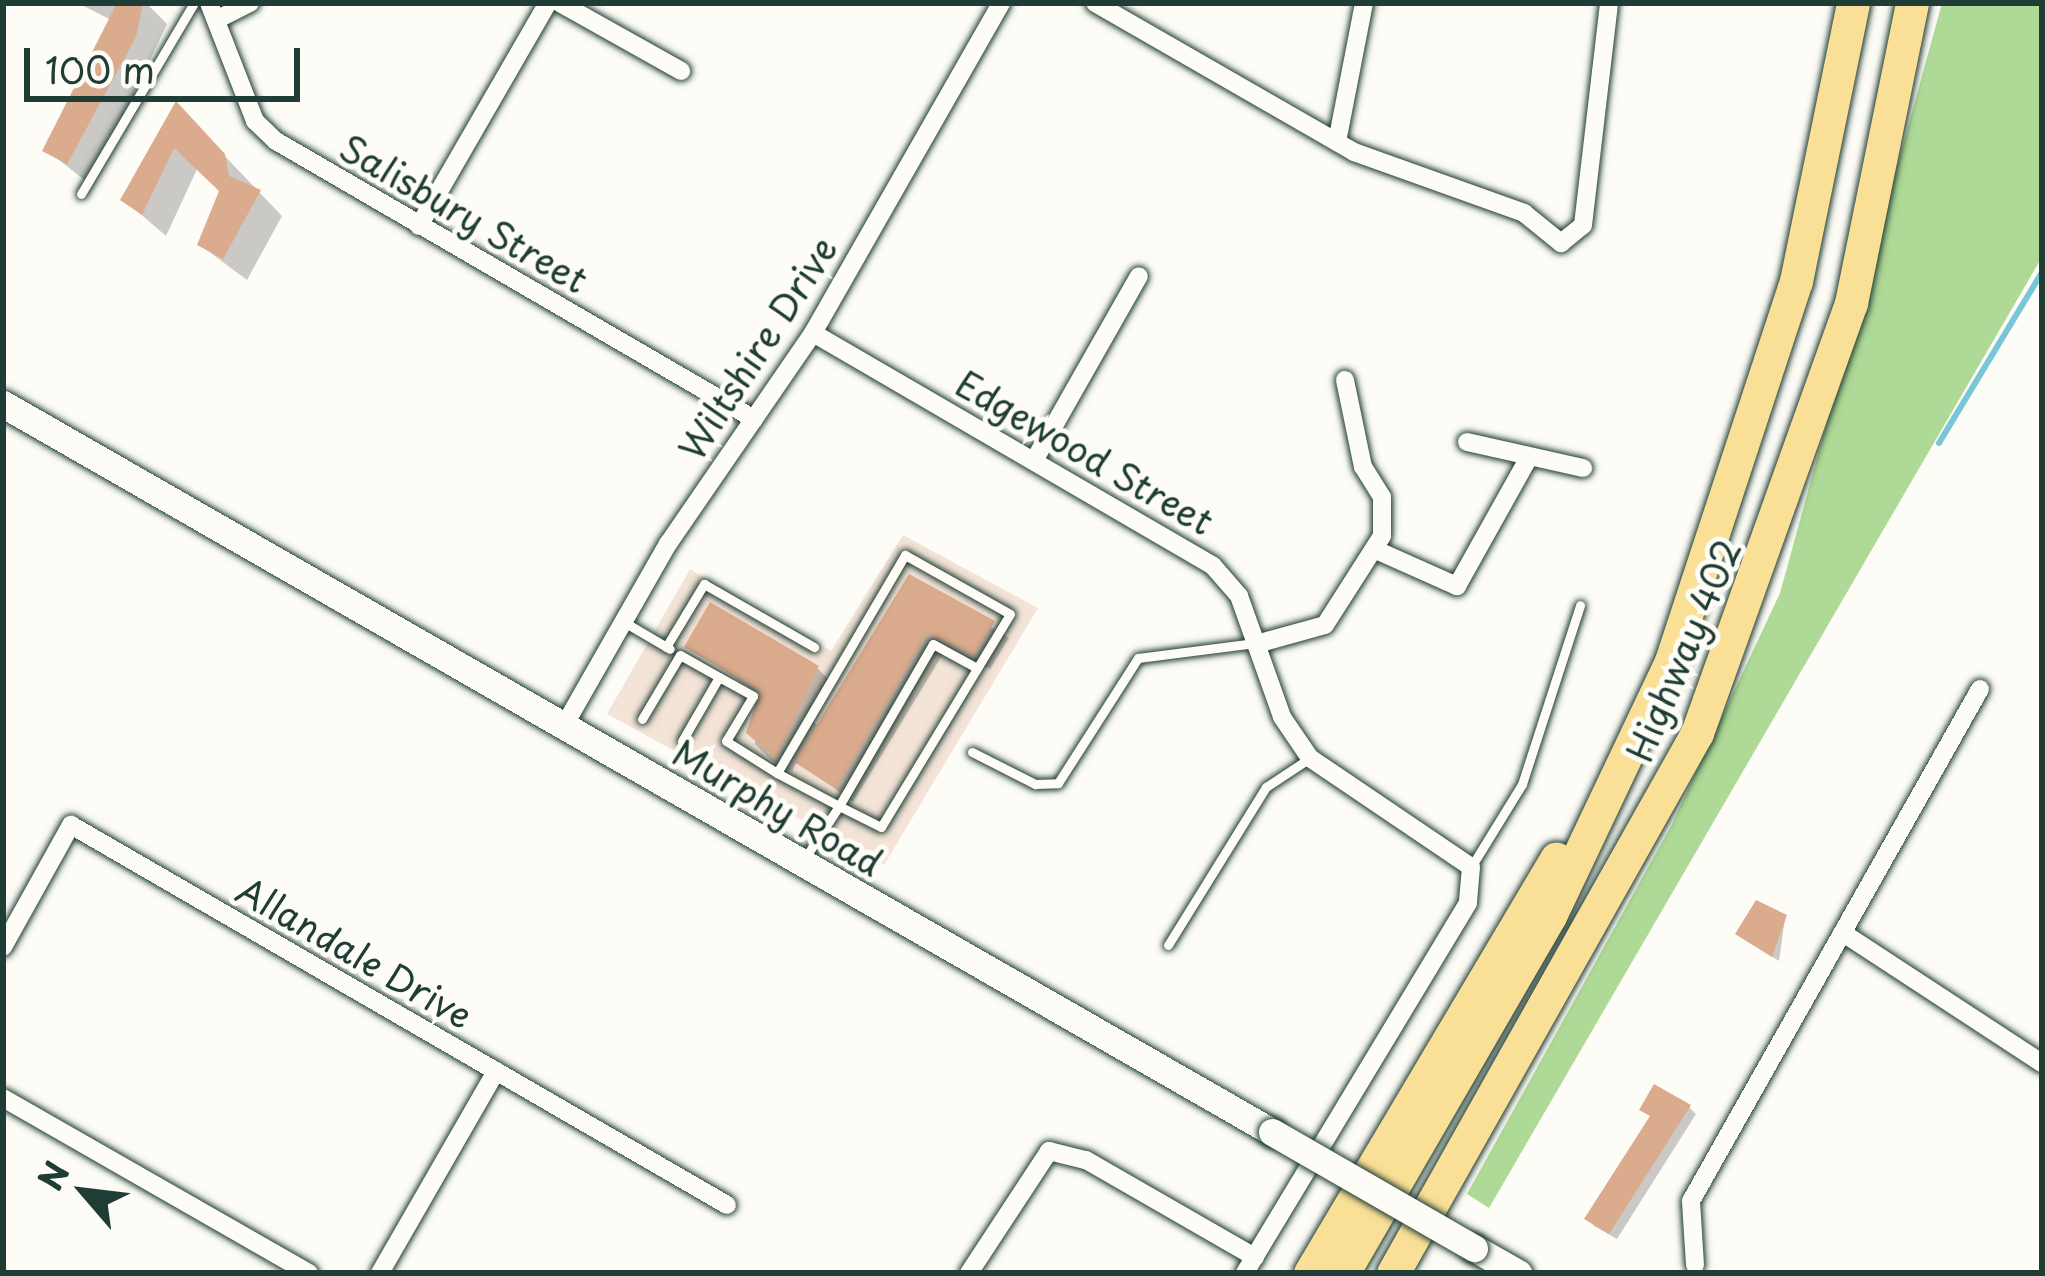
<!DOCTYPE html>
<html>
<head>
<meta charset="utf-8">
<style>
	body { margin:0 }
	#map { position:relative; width:2045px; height:1276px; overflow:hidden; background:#fdfcf7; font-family:"Playpen Sans",sans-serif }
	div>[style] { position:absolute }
	.built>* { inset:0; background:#f3e4d7 }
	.green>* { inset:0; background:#afd996 }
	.shadow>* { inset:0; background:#0003 }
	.stream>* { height:6px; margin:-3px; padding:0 3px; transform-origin:3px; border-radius:3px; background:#79c6d8 }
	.building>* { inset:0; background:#dbab8d }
	.roads { filter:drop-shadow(0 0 3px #1f3d34) drop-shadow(0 0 3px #1f3d34) }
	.lane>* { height:9px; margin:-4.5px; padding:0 4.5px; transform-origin:4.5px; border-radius:4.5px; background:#fdfcf7 }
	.street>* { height:18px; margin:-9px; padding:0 9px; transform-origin:9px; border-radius:9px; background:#fdfcf7 }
	.secondary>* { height:27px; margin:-13.5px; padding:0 13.5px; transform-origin:13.5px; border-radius:13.5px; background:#fdfcf7 }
	.highway>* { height:33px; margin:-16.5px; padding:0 16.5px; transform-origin:16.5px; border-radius:16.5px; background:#fadf96 }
	.bridges { filter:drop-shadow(0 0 3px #1f3d34) drop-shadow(0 0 3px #1f3d34) }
	.secondary-bridge>* { height:27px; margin:-13.5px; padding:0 13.5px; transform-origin:13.5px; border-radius:13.5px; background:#fdfcf7 }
	span { translate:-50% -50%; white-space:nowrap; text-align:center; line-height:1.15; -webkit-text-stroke:10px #fdfcf7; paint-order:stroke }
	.street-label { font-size:36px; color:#1f3d34 }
	.frame { position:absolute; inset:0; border:6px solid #1f3d34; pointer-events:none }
	.north { position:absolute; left:24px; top:1132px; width:120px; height:120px; -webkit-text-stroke:9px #fdfcf7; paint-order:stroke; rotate:298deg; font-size:33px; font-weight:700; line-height:48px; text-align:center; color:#1f3d34 }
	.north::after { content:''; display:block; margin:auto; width:42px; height:54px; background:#1f3d34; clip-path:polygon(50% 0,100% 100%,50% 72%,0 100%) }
	.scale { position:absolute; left:24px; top:48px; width:276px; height:54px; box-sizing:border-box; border:6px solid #1f3d34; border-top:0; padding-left:15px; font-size:36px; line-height:42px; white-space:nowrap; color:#1f3d34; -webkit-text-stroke:9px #fdfcf7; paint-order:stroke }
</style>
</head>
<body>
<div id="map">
	<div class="built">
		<div style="clip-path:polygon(903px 535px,1038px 608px,884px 865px,607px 714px,690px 569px,831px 651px)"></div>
	</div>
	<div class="green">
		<div style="clip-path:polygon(1942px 3px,2042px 3px,2042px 257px,1489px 1208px,1467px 1194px,1671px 826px,1780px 593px)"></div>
	</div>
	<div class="shadow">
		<div style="clip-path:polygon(78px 3px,146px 3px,167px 24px,91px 185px,46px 150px,111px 20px)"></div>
		<div style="clip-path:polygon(177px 106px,282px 216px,247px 280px,200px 245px,222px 191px,198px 167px,166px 236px,123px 199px)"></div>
		<div style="clip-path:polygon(910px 578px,1009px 638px,990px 669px,946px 649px,853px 802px,797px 761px,792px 771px,771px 760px,755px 744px,762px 696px,688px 646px,817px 668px,832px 683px,810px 719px,819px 727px)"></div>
		<div style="clip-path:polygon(1785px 918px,1779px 961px,1745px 940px)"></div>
		<div style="clip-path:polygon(1689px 1107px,1696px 1114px,1617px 1239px,1594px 1226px,1588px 1219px,1652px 1118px,1643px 1110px)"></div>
	</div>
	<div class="stream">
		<div style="left:1939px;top:443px;width:200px;rotate:-58.9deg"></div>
	</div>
	<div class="building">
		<div style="clip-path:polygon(117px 3px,143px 3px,136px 37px,67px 164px,42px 151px)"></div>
		<div style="clip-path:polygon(176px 101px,225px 154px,229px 176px,261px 190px,223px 259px,197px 245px,219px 191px,174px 148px,142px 215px,120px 200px)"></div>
		<div style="clip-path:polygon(909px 574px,995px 621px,974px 656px,927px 634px,836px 789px,794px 762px)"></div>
		<div style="clip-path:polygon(710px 602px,819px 666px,776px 758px,746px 733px,760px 691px,684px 647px)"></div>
		<div style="clip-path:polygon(1756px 900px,1787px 915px,1772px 957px,1735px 934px)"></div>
		<div style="clip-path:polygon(1654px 1084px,1691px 1105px,1609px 1234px,1584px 1219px,1650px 1116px,1639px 1110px)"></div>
	</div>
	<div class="roads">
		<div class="lane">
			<div style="left:81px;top:194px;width:222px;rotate:-59.4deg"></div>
			<div style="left:624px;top:622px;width:53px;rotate:30.4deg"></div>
			<div style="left:666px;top:647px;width:74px;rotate:-58.9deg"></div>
			<div style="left:704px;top:584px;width:127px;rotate:29.8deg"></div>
			<div style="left:642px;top:719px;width:74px;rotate:-59.3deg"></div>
			<div style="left:680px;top:655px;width:45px;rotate:29.4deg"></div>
			<div style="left:682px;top:741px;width:74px;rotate:-60deg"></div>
			<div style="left:719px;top:677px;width:39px;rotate:29deg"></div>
			<div style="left:753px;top:696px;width:52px;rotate:121deg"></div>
			<div style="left:726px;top:741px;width:60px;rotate:32.1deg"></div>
			<div style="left:777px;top:773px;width:253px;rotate:-59.6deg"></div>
			<div style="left:905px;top:555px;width:120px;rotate:29.3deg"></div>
			<div style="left:1010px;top:614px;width:249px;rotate:121.2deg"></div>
			<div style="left:881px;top:827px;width:47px;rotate:-153.4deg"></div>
			<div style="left:839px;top:806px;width:62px;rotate:123.2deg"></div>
			<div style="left:972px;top:752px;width:71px;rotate:26.9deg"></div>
			<div style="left:1035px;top:784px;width:23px;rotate:-2deg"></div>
			<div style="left:1058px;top:783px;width:148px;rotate:-57.4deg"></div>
			<div style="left:1138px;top:658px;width:118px;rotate:-7.3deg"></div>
			<div style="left:777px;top:773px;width:70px;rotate:28deg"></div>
			<div style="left:839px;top:806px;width:187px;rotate:-59.9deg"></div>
			<div style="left:933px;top:644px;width:50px;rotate:28.6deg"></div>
			<div style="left:1471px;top:867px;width:97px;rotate:-58.4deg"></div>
			<div style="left:1522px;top:784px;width:188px;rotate:-72deg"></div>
			<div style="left:1168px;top:945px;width:186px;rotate:-58.2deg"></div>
			<div style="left:1266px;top:787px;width:53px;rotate:-33.4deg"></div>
		</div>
		<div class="street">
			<div style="left:209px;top:3px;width:127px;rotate:68.7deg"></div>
			<div style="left:255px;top:121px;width:29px;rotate:44deg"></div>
			<div style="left:276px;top:141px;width:553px;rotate:30.18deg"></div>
			<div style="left:560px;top:3px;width:139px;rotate:29.3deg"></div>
			<div style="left:1095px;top:3px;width:299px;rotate:29.9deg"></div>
			<div style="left:1354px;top:152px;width:181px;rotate:19.7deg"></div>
			<div style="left:1524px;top:213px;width:48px;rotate:39deg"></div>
			<div style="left:1561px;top:243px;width:28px;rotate:-39deg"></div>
			<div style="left:1583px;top:225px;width:224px;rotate:-83.3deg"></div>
			<div style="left:218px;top:19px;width:36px;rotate:-27deg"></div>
			<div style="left:1337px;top:142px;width:142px;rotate:-79deg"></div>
			<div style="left:419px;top:226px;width:258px;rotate:-60deg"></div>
			<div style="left:813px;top:333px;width:463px;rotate:30.2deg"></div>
			<div style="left:1213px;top:566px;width:40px;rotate:49deg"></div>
			<div style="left:1239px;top:596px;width:128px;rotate:70.4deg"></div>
			<div style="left:1282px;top:717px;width:50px;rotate:55.7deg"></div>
			<div style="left:1310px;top:758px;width:194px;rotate:34.1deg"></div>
			<div style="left:1471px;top:867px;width:36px;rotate:95deg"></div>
			<div style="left:1468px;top:903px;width:432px;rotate:121.1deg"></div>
			<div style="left:1467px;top:442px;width:119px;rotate:12.6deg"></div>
			<div style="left:1035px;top:459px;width:210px;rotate:-60.4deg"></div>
			<div style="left:1376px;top:550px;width:89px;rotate:24deg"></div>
			<div style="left:1457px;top:586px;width:148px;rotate:-60.8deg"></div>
			<div style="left:1260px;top:643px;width:67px;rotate:-15.5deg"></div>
			<div style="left:1325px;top:625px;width:106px;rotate:-57.4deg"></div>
			<div style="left:1382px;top:536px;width:39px;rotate:-90deg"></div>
			<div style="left:1382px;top:497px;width:36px;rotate:-122deg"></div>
			<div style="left:1363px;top:467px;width:89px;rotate:-101.7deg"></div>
			<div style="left:564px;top:726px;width:210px;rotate:-60.3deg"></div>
			<div style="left:668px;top:544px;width:256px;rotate:-55.5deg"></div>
			<div style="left:813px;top:333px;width:380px;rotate:-60.3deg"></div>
			<div style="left:1843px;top:933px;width:238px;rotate:33.2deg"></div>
			<div style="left:3px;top:947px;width:140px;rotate:-60.9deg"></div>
			<div style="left:71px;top:825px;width:758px;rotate:30.08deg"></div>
			<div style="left:3px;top:1098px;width:353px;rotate:29.8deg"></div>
			<div style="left:1695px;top:1265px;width:64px;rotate:-93.6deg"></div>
			<div style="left:1691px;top:1201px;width:588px;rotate:-60.56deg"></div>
			<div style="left:380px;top:1273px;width:233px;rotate:-60.1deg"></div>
			<div style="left:969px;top:1273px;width:146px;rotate:-56.7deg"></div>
			<div style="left:1049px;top:1151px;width:38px;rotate:14deg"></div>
			<div style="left:1086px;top:1160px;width:195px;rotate:29.9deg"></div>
		</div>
		<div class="secondary">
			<div style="left:3px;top:404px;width:1463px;rotate:29.84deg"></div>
			<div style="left:1474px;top:1248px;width:51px;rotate:29.6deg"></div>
		</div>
		<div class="highway">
			<div style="left:1310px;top:1273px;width:482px;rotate:-59.3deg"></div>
			<div style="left:1343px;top:1273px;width:413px;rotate:-59.9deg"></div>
			<div style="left:1550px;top:916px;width:282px;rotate:-64.6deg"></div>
			<div style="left:1671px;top:661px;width:400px;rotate:-71.8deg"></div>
			<div style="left:1796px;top:281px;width:284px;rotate:-78.4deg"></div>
			<div style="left:1393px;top:1273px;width:620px;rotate:-60.62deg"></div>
			<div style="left:1697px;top:733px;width:457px;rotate:-70.3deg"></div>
			<div style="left:1851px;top:303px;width:306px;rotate:-78.5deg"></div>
		</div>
	</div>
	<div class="bridges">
		<div class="secondary-bridge">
			<div style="left:1272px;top:1132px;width:233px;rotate:29.9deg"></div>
		</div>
	</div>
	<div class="street-label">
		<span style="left:464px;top:213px;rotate:30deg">Salisbury Street</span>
		<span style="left:757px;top:348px;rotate:-57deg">Wiltshire Drive</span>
		<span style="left:1085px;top:452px;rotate:30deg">Edgewood Street</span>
		<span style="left:1683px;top:650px;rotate:-67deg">Highway 402</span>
		<span style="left:778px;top:807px;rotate:30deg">Murphy Road</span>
		<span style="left:355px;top:952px;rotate:30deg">Allandale Drive</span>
	</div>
	<div class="frame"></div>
	<div class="north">N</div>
	<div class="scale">100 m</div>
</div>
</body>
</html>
